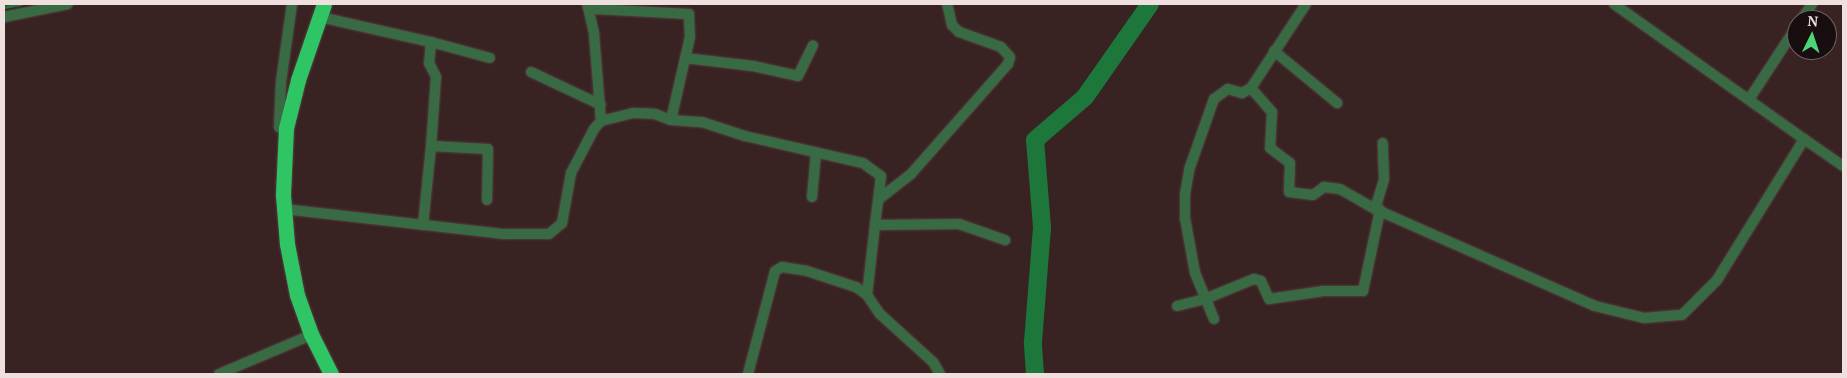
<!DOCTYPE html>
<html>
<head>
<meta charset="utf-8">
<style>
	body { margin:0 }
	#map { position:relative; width:1847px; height:378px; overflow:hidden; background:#382222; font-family:"PT Serif",serif }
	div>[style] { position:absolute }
	.stream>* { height:3px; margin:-1.5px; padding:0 1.5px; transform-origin:1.5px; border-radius:1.5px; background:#1d773b }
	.river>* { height:18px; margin:-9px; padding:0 9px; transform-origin:9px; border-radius:9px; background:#1d773b }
	.roads { filter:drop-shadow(0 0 1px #554040) drop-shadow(0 0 1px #554040) }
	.minor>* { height:10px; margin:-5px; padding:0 5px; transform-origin:5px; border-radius:5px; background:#386b44 }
	.highway>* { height:15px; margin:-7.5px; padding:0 7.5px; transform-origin:7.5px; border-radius:7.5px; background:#2fc564 }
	span { translate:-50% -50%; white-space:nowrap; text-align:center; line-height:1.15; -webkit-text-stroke:5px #180e0f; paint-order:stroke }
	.frame { position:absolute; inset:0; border:5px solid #efdfdf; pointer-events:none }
	.north { position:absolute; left:1787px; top:10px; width:50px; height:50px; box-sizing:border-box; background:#180e0f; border:1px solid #6e6262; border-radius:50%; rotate:4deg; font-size:14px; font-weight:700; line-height:20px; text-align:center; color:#efdfdf }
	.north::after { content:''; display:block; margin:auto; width:18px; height:22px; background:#4cd677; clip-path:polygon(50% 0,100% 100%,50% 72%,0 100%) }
</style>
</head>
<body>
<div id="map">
	<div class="stream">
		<div style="left:4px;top:7px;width:17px;rotate:-10deg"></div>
	</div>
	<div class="river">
		<div style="left:1035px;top:374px;width:32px;rotate:-94deg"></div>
		<div style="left:1033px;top:342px;width:115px;rotate:-85.5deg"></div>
		<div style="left:1042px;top:227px;width:87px;rotate:-94.6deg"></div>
		<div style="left:1035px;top:140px;width:66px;rotate:-40.7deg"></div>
		<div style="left:1085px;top:97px;width:113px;rotate:-55deg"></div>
	</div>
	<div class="roads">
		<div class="minor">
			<div style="left:587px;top:4px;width:3px;rotate:72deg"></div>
			<div style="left:588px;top:7px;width:7px;rotate:16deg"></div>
			<div style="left:595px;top:9px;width:94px;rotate:3deg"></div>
			<div style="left:689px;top:14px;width:23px;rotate:88deg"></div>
			<div style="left:690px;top:37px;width:85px;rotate:102.9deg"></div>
			<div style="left:1614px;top:4px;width:233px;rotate:35.4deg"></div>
			<div style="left:588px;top:7px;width:28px;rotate:77deg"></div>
			<div style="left:594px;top:34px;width:87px;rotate:85.4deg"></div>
			<div style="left:4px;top:17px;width:65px;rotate:-11.5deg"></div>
			<div style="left:320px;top:17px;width:114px;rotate:12.7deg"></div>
			<div style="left:431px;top:42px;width:21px;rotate:95deg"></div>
			<div style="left:429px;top:63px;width:16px;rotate:63deg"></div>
			<div style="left:436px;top:77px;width:69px;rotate:94.1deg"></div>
			<div style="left:431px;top:146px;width:57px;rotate:3deg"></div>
			<div style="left:488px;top:149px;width:51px;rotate:91.1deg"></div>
			<div style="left:1801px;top:20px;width:19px;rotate:-55deg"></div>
			<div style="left:431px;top:42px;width:61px;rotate:15.2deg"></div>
			<div style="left:1274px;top:51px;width:82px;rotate:39.5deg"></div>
			<div style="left:685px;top:58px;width:68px;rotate:6.7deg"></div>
			<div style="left:753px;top:66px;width:46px;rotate:12.5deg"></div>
			<div style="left:798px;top:76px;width:34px;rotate:-64deg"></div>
			<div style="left:531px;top:72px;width:77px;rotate:25.2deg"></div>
			<div style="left:1251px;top:88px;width:32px;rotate:49deg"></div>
			<div style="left:1272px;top:112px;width:36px;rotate:93deg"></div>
			<div style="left:1270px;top:148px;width:25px;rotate:37deg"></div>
			<div style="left:1290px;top:163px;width:29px;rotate:92deg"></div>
			<div style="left:1289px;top:192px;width:24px;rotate:7deg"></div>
			<div style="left:1313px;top:195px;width:14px;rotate:-36deg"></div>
			<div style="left:1324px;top:187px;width:16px;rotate:7deg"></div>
			<div style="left:1340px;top:189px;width:40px;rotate:29.7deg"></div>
			<div style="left:1375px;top:209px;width:240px;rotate:23.8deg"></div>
			<div style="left:1595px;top:306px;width:50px;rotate:13.8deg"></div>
			<div style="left:1644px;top:318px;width:38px;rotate:-5deg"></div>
			<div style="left:1682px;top:315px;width:49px;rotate:-45deg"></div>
			<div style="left:1717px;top:280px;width:166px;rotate:-58.3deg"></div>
			<div style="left:1804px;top:139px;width:47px;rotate:34.7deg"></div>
			<div style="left:1750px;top:98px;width:86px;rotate:-56.9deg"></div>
			<div style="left:279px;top:127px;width:45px;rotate:-87.5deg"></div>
			<div style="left:281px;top:82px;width:79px;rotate:-82deg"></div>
			<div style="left:812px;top:197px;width:44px;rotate:-84.8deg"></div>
			<div style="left:879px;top:199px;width:41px;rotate:-38deg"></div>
			<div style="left:911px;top:174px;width:147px;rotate:-48.6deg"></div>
			<div style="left:1008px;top:64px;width:7px;rotate:-74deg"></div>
			<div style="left:1010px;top:57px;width:13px;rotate:-132deg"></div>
			<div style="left:1001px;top:47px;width:45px;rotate:-160.3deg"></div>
			<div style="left:959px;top:32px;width:10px;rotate:-135deg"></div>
			<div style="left:952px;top:25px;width:22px;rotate:-103deg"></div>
			<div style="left:284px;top:209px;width:222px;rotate:6.5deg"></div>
			<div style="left:505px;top:234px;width:44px"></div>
			<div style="left:549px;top:234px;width:17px;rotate:-40deg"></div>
			<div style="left:562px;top:223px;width:51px;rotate:-79.8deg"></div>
			<div style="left:571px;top:173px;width:50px;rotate:-62.4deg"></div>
			<div style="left:594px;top:129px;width:11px;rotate:-49deg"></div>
			<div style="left:601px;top:121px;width:32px;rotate:-14deg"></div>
			<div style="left:632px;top:113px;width:23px;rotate:2deg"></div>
			<div style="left:655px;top:114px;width:17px;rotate:21deg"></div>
			<div style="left:671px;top:120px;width:31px;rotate:4deg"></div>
			<div style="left:702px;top:122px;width:45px;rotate:18deg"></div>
			<div style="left:745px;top:136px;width:121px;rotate:12.9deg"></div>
			<div style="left:863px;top:163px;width:22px;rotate:36deg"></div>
			<div style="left:881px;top:176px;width:49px;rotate:97deg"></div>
			<div style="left:875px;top:225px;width:84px;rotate:-0.7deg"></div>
			<div style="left:959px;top:224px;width:49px;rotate:19.2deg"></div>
			<div style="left:1375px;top:209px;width:31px;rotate:-73deg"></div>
			<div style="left:1384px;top:179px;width:36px;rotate:-92deg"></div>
			<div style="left:423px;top:225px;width:79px;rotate:-84.2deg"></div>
			<div style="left:875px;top:225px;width:70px;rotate:96.5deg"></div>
			<div style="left:867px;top:295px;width:23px;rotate:56deg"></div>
			<div style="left:880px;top:314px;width:72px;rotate:42.2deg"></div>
			<div style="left:933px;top:362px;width:14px;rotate:60deg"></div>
			<div style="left:1177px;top:306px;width:29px;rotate:-14deg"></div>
			<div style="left:1205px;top:299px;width:53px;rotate:-22.2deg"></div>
			<div style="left:1254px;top:279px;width:7px;rotate:16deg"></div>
			<div style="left:1261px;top:281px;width:20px;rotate:66deg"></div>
			<div style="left:1269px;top:299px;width:55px;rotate:-8.4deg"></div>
			<div style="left:1323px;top:291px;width:40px"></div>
			<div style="left:1363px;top:291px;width:83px;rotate:-78.1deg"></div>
			<div style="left:1214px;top:319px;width:50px;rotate:-112.4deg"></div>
			<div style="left:1195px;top:273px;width:56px;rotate:-100.3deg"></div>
			<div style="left:1185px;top:218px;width:24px;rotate:-90deg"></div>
			<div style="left:1185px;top:194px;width:27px;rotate:-80deg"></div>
			<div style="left:1190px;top:167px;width:72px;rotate:-70.6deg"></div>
			<div style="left:1214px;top:99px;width:17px;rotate:-36deg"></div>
			<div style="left:1228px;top:89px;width:15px;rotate:16deg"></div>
			<div style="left:1242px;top:93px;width:10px;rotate:-29deg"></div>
			<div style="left:1251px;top:88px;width:100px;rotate:-56.8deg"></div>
			<div style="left:219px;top:374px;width:92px;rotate:-23deg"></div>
			<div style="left:748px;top:374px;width:106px;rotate:-75.3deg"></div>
			<div style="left:775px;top:271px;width:8px;rotate:-30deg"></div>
			<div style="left:782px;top:267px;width:25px;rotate:9deg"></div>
			<div style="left:807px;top:271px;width:52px;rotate:18.1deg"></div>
			<div style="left:856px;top:287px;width:14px;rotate:36deg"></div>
		</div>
		<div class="highway">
			<div style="left:324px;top:4px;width:80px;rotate:108.9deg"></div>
			<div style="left:298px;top:80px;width:49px;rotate:104deg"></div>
			<div style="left:286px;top:128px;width:67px;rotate:92.6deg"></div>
			<div style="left:283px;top:195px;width:49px;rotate:85.3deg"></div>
			<div style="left:287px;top:244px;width:52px;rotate:78.9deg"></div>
			<div style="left:297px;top:295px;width:41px;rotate:70.3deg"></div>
			<div style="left:311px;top:334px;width:45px;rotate:63.4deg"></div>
		</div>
	</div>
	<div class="frame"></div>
	<div class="north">N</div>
</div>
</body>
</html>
